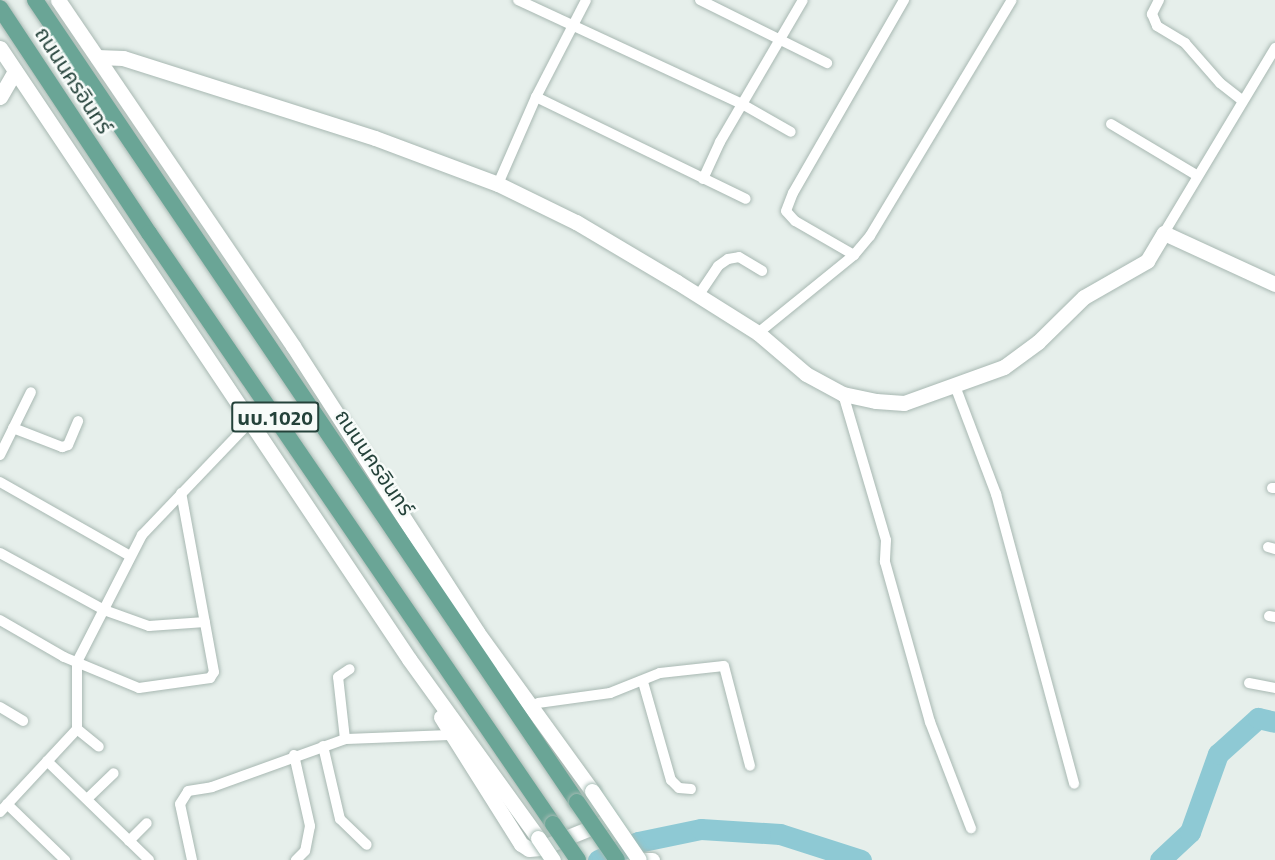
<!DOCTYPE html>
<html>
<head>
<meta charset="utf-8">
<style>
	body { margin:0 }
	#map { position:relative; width:1275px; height:860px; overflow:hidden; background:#e6efeb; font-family:"Titillium Web","Noto Sans Thai",sans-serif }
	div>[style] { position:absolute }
	.river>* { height:21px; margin:-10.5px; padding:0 10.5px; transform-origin:10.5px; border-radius:10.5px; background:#8ec9d4 }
	.roads { filter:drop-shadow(0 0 2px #a8b8b2) drop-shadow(0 0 2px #a8b8b2) }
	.street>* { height:10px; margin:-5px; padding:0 5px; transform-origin:5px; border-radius:5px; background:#fff }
	.secondary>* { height:15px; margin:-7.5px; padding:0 7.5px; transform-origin:7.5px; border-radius:7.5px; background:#fff }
	.primary>* { height:16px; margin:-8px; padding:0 8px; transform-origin:8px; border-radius:8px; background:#6aa596 }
	.bridges { filter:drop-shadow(0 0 2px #a4bbb3) drop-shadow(0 0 2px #a4bbb3) }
	.secondary-bridge>* { height:15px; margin:-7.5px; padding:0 7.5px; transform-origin:7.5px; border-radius:7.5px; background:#fff }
	.primary-bridge>* { height:16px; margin:-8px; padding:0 8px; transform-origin:8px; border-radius:8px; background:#6aa596 }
	span { translate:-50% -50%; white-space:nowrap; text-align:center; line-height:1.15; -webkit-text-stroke:5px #f7fbf9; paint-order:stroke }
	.shield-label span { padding:2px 4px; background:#f7fbf9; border:2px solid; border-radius:4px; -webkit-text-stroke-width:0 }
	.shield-label { font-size:20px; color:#24423a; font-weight:700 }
	.street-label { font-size:21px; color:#24423a }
</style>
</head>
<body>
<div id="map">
	<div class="river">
		<div style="left:598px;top:860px;width:44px;rotate:-24.2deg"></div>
		<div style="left:638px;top:842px;width:64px;rotate:-11.7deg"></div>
		<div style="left:701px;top:829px;width:79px;rotate:3.6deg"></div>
		<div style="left:780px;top:834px;width:85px;rotate:17.8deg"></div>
		<div style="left:1160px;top:860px;width:41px;rotate:-43deg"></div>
		<div style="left:1190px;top:832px;width:83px;rotate:-70.3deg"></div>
		<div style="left:1218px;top:754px;width:54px;rotate:-42deg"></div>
		<div style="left:1258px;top:718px;width:17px;rotate:13deg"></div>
	</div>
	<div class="roads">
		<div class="street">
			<div style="left:518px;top:0;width:247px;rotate:24.9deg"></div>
			<div style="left:742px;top:104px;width:56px;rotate:29.7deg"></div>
			<div style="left:700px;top:0;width:142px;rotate:26.4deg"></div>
			<div style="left:1159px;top:0;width:16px;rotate:117deg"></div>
			<div style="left:1152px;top:14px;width:13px;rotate:67deg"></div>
			<div style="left:1157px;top:26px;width:33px;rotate:31deg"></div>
			<div style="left:1185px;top:43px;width:53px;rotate:48.8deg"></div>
			<div style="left:1220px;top:83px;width:28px;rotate:38deg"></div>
			<div style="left:536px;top:97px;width:233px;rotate:25.9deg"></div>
			<div style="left:1111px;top:124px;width:101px;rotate:30.9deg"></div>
			<div style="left:703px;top:179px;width:41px;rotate:-65.3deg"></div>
			<div style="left:720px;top:142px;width:164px;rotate:-59.7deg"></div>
			<div style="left:498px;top:184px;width:95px;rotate:-66.4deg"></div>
			<div style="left:536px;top:97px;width:109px;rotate:-62.7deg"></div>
			<div style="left:1164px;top:233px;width:216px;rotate:-59deg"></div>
			<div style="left:854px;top:255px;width:68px;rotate:-150deg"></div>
			<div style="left:795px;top:221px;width:13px;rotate:-132deg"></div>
			<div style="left:786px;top:211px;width:19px;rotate:-69deg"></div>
			<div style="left:793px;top:193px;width:223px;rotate:-60.1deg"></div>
			<div style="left:698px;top:296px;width:36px;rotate:-56deg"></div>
			<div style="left:718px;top:266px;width:12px;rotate:-35deg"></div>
			<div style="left:728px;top:259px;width:11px;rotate:-10deg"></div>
			<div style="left:739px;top:257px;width:27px;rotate:31deg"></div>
			<div style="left:758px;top:333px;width:124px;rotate:-39.1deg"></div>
			<div style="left:854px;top:255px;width:25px;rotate:-50deg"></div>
			<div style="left:870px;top:236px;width:275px;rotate:-59deg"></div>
			<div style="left:955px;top:386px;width:116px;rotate:69.2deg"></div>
			<div style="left:996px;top:494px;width:300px;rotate:74.9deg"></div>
			<div style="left:843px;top:394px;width:152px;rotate:73.6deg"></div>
			<div style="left:886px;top:540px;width:22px;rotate:93deg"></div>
			<div style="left:885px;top:562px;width:166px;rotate:74.3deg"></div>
			<div style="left:930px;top:722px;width:114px;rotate:68.9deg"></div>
			<div style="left:13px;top:428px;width:53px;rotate:21.2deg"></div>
			<div style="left:62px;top:447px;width:6px;rotate:-18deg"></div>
			<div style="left:68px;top:445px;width:26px;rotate:-67deg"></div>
			<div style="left:0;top:455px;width:70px;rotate:-63.8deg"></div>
			<div style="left:0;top:482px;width:150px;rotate:29.6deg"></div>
			<div style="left:1272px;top:488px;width:3px"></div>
			<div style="left:1268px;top:547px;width:7px;rotate:16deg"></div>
			<div style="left:0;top:553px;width:119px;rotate:28.7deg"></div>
			<div style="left:104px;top:610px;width:48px;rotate:19.6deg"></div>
			<div style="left:149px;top:626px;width:56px;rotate:-4.1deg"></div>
			<div style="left:1269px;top:616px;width:6px;rotate:9deg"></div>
			<div style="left:0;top:620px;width:74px;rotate:30deg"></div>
			<div style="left:64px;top:657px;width:81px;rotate:22.5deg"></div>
			<div style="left:139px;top:688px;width:72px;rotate:-8deg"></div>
			<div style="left:210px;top:678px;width:7px;rotate:-56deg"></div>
			<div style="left:214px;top:672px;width:182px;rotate:-100.4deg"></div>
			<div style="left:643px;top:682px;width:102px;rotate:74.1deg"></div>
			<div style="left:671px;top:780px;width:11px;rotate:45deg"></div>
			<div style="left:679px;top:788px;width:12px;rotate:5deg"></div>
			<div style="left:1249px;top:683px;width:26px;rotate:11deg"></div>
			<div style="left:538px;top:703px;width:73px;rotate:-7.9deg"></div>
			<div style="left:610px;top:693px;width:54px;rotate:-21.8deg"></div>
			<div style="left:660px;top:673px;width:64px;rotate:-6.2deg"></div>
			<div style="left:724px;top:666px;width:103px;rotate:75.4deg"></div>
			<div style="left:0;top:707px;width:27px;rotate:31deg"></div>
			<div style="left:77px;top:729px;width:28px;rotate:39deg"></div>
			<div style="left:345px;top:739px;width:62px;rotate:-96.4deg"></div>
			<div style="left:338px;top:677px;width:14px;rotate:-34deg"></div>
			<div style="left:323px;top:746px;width:75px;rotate:76.9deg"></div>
			<div style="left:340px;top:819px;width:37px;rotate:44deg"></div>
			<div style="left:294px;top:755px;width:73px;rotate:77.3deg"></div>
			<div style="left:310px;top:826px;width:25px;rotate:101deg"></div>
			<div style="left:305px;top:851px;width:13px;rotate:135deg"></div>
			<div style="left:47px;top:761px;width:142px;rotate:44.1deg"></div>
			<div style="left:87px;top:799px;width:37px;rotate:-44deg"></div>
			<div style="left:7px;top:804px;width:81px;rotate:44deg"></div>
			<div style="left:0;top:812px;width:113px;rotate:-47.1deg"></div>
			<div style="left:77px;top:729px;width:67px;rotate:-90deg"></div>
			<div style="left:77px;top:662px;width:143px;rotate:-62.9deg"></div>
			<div style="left:142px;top:535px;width:156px;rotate:-46.3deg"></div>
			<div style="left:129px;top:841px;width:25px;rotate:-45deg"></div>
			<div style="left:192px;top:860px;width:57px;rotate:-102.1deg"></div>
			<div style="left:180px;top:804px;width:15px;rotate:-58deg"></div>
			<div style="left:188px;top:791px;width:24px;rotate:-9deg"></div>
			<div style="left:212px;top:787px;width:141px;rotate:-19.8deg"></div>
			<div style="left:345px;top:739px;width:106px;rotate:-2.2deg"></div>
		</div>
		<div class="secondary">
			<div style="left:58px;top:0;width:418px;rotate:55.8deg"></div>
			<div style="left:293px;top:346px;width:340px;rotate:57.2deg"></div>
			<div style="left:477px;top:632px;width:196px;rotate:54.1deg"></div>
			<div style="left:0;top:48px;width:735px;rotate:56.2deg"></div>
			<div style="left:409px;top:659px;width:221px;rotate:54.2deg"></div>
			<div style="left:97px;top:57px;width:26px;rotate:2deg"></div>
			<div style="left:123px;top:58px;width:264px;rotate:17.6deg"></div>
			<div style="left:375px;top:138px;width:131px;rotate:20.5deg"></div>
			<div style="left:498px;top:184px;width:87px;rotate:26deg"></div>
			<div style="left:576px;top:222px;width:117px;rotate:30.7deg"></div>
			<div style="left:677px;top:282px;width:96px;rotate:32.2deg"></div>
			<div style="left:758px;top:333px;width:63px;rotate:40.5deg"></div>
			<div style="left:806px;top:374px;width:42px;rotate:28.4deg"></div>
			<div style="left:843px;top:394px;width:34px;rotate:12deg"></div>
			<div style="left:876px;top:401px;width:28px;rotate:4deg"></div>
			<div style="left:904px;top:403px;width:106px;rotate:-19.8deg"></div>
			<div style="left:1004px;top:367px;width:42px;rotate:-36.3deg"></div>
			<div style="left:1038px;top:342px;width:64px;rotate:-44.4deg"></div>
			<div style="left:1084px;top:297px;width:73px;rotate:-29.7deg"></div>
			<div style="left:1147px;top:261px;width:33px;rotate:-59deg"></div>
			<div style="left:1164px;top:233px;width:122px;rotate:24.7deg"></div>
			<div style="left:0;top:97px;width:30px;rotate:-60deg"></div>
			<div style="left:441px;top:717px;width:150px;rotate:57.8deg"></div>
			<div style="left:521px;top:844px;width:9px;rotate:32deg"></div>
			<div style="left:529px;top:849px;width:12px;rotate:-5deg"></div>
			<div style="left:541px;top:848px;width:69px;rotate:-22.1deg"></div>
			<div style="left:640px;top:860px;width:12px"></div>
		</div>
		<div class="primary">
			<div style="left:35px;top:0;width:968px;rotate:55.95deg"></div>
			<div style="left:0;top:8px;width:270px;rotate:56.5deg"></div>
			<div style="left:149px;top:233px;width:716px;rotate:55.64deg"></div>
		</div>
	</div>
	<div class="bridges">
		<div class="secondary-bridge">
			<div style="left:592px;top:791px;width:83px;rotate:55.7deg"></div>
			<div style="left:538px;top:838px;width:27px;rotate:56deg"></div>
		</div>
		<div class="primary-bridge">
			<div style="left:577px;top:802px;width:70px;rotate:55.4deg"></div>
			<div style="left:553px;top:824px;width:44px;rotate:55.2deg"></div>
		</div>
	</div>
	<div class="shield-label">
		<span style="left:275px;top:417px">นบ.1020</span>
	</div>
	<div class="street-label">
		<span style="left:74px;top:80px;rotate:57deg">ถนนนครอินทร์</span>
		<span style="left:375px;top:462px;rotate:56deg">ถนนนครอินทร์</span>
	</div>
</div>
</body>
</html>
